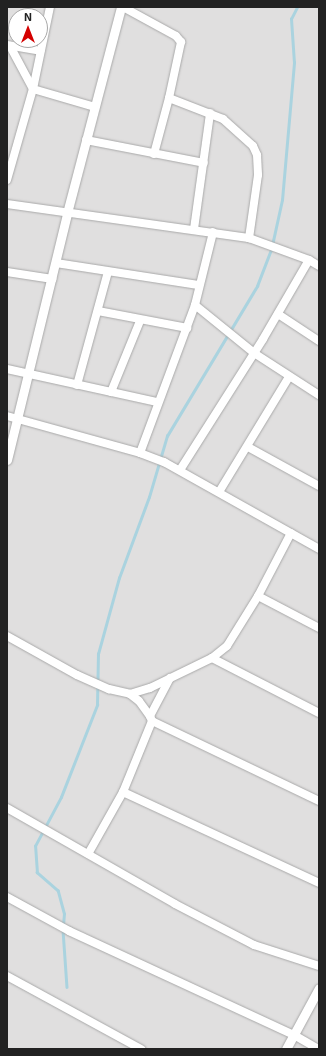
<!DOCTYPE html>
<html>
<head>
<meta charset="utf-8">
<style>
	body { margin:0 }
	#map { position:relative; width:326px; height:1056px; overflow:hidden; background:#f2efe9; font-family:"Exo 2",sans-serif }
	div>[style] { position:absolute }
	.residential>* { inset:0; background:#e0dfdf }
	.stream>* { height:2.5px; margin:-1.25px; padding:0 1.25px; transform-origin:1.25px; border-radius:1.25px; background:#aad3df }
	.roads { filter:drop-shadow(0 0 1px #a9a9a9) drop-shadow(0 0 1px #a9a9a9) }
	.minor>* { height:8px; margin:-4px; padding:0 4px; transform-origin:4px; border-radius:4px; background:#fff }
	.tertiary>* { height:9px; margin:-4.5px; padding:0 4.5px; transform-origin:4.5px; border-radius:4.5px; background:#fff }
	span { translate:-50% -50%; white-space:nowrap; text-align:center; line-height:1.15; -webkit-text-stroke:4px #fff; paint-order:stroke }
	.frame { position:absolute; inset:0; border:8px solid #222; pointer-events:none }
	.north { position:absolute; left:8px; top:8px; width:40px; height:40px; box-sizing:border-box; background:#fff; border:1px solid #a7a7a7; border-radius:50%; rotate:0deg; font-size:11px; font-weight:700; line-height:16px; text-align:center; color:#222 }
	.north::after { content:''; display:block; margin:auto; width:14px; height:18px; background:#d40000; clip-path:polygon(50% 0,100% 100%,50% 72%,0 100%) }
</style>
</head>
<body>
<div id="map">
	<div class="residential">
		<div style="clip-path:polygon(evenodd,7px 7px,319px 7px,319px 1049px,7px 1049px,7px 7px,16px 16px,40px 16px,40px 40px,16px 40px,16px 16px)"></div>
	</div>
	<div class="stream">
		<div style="left:63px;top:925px;width:11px;rotate:-85deg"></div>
		<div style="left:64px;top:914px;width:24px;rotate:-105deg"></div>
		<div style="left:58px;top:891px;width:28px;rotate:-139deg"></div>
		<div style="left:37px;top:873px;width:27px;rotate:-94deg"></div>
		<div style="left:35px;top:846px;width:55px;rotate:-62deg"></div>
		<div style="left:61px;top:797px;width:99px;rotate:-68.6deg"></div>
		<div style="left:97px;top:705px;width:51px;rotate:-88.9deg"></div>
		<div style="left:98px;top:654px;width:79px;rotate:-74.6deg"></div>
		<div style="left:119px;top:578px;width:86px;rotate:-69.7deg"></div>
		<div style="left:149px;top:497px;width:64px;rotate:-73.6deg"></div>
		<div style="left:167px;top:436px;width:175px;rotate:-59deg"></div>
		<div style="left:257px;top:286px;width:39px;rotate:-69deg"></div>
		<div style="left:271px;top:250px;width:51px;rotate:-77.6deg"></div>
		<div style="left:282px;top:200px;width:138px;rotate:-85deg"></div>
		<div style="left:294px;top:63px;width:44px;rotate:-93.9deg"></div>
		<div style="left:291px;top:19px;width:13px;rotate:-63deg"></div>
		<div style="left:63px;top:930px;width:57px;rotate:86deg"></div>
	</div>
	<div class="roads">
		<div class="minor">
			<div style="left:123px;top:7px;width:60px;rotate:28.7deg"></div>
			<div style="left:176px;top:36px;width:8px;rotate:50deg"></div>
			<div style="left:181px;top:42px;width:57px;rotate:102.1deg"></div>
			<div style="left:169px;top:98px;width:58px;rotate:105deg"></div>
			<div style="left:7px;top:45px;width:34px;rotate:10deg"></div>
			<div style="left:10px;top:46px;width:49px;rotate:61.9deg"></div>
			<div style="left:33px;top:89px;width:65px;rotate:16.2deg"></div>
			<div style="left:169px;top:98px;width:58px;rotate:21.3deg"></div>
			<div style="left:223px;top:119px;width:40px;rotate:42deg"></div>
			<div style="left:253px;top:146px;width:10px;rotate:66deg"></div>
			<div style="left:257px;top:155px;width:20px;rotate:87deg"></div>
			<div style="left:258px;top:175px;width:64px;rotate:98.1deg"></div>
			<div style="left:86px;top:140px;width:120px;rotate:11deg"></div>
			<div style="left:7px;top:180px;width:95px;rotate:-74.1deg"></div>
			<div style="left:33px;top:89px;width:84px;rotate:-78.3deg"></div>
			<div style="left:7px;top:204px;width:244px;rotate:8deg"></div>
			<div style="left:249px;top:238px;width:64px;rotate:20.1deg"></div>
			<div style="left:309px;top:260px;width:12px;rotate:31deg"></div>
			<div style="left:194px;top:229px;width:117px;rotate:-82.1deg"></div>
			<div style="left:56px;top:263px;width:144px;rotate:8.8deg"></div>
			<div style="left:7px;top:272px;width:46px;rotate:8.8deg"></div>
			<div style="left:195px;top:305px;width:76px;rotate:39.1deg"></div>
			<div style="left:254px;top:353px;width:77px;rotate:32.9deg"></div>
			<div style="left:98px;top:311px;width:91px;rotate:10.8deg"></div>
			<div style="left:278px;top:314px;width:49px;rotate:33.4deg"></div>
			<div style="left:7px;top:369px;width:154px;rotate:12.4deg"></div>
			<div style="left:77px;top:385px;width:117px;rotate:-74.7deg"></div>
			<div style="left:111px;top:392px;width:77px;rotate:-67.8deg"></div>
			<div style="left:7px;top:416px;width:138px;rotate:15.5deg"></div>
			<div style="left:140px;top:453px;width:26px;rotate:21deg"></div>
			<div style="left:164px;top:462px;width:178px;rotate:29.3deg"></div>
			<div style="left:248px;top:447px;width:81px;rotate:28.8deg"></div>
			<div style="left:140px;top:453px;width:158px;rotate:-69.6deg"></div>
			<div style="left:195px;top:305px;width:75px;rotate:-76.1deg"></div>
			<div style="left:180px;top:470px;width:155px;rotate:-57.6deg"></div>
			<div style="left:263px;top:339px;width:91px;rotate:-59.8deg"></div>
			<div style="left:219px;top:492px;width:135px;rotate:-58.7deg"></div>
			<div style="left:258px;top:596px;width:69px;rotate:27.7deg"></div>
			<div style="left:7px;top:636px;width:80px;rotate:29.1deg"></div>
			<div style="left:77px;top:675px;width:35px;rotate:24deg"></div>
			<div style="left:109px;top:689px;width:22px;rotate:13deg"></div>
			<div style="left:130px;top:694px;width:11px;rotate:38deg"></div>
			<div style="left:139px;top:701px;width:19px;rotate:54deg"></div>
			<div style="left:150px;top:716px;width:5px;rotate:68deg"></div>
			<div style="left:152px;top:721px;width:77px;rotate:112.2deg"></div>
			<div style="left:123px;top:792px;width:71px;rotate:119.4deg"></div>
			<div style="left:212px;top:658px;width:120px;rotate:27.2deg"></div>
			<div style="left:130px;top:694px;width:21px;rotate:-17deg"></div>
			<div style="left:150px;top:688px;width:69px;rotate:-25.8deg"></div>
			<div style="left:212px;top:658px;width:19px;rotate:-39deg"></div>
			<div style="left:227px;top:646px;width:59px;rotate:-58.2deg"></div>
			<div style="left:258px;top:596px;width:71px;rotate:-62.4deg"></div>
			<div style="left:150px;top:716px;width:43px;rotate:-62.2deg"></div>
			<div style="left:152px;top:721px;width:185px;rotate:25.6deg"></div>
			<div style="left:123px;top:792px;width:216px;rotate:24.9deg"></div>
			<div style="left:7px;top:808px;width:193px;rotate:29.7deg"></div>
			<div style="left:175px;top:904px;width:89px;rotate:27.4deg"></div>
			<div style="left:254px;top:945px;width:68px;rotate:17.9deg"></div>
			<div style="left:7px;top:897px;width:71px;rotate:28.7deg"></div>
			<div style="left:69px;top:931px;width:248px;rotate:24.8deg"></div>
			<div style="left:294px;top:1035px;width:28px;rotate:30deg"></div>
			<div style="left:7px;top:976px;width:153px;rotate:28.6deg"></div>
		</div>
		<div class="tertiary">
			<div style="left:7px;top:460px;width:254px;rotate:-76.3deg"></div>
			<div style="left:67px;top:213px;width:213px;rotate:-75.3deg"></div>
			<div style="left:286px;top:1049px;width:69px;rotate:-61.6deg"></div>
		</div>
	</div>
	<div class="frame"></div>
	<div class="north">N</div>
</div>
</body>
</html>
